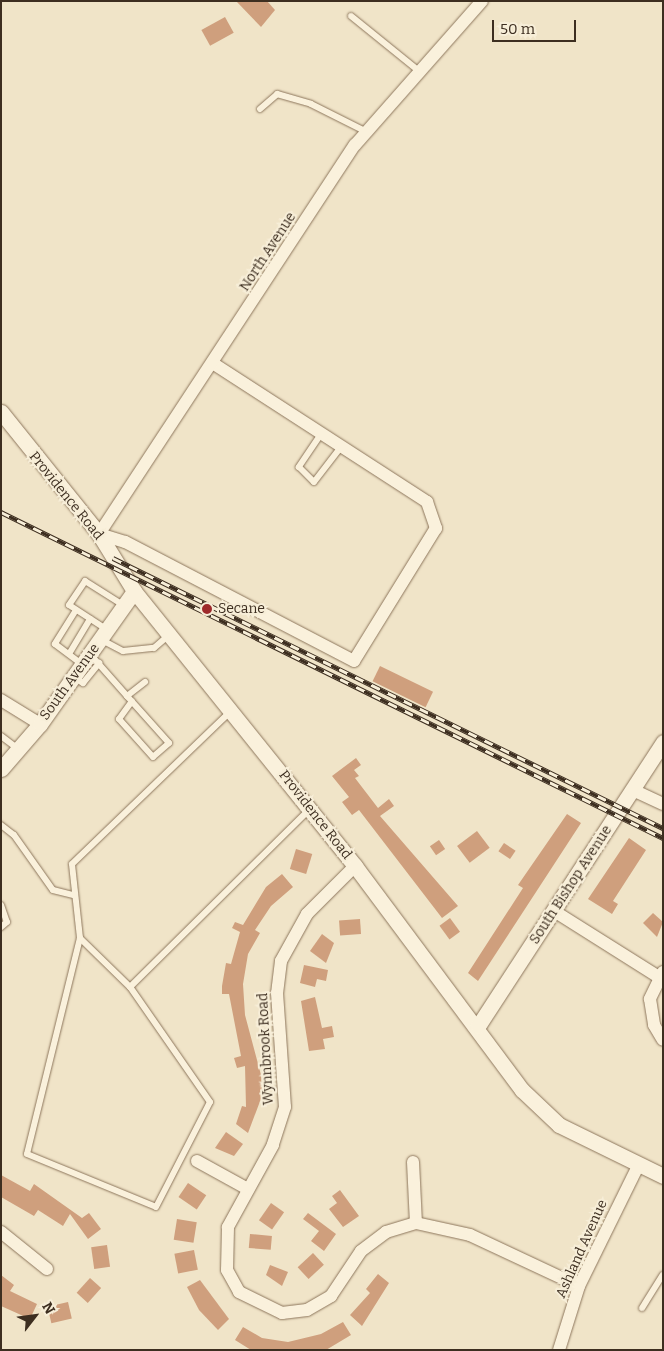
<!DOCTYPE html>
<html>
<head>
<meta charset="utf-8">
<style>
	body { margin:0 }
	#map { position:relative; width:664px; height:1351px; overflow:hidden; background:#f0e4c8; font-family:Bitter,serif }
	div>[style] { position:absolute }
	.building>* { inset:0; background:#cf9f7d; transform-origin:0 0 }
	.roads { filter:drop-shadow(0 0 1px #8d765c) drop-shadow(0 0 1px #8d765c) }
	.service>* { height:6px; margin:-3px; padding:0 3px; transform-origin:3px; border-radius:3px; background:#faf1dc }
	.minor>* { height:12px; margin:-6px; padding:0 6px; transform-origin:6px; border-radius:6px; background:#faf1dc }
	.tertiary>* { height:15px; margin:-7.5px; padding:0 7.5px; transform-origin:7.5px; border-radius:7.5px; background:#faf1dc }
	.rail>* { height:5px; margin-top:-2.5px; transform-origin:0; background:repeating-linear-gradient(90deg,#f7eed8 0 9px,#3d2e20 0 18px); box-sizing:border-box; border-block:1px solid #3d2e20 }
	.dots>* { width:14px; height:14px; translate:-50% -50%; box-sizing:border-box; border:2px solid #f7eed8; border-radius:50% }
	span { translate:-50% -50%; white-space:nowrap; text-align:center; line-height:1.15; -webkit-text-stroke:4px #f7eed8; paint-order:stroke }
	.street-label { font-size:14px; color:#3d2e20 }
	.poi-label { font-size:14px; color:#3d2e20 }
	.left { translate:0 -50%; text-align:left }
	.frame { position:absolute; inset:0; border:2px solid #3d2e20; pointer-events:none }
	.north { position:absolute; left:10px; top:1291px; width:50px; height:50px; -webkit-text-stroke:4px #f7eed8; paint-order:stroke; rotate:60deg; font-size:14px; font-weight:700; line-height:20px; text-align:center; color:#3d2e20 }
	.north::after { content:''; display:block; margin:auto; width:18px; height:22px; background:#3d2e20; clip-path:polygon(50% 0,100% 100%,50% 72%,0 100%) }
	.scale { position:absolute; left:492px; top:20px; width:84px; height:22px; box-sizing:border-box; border:2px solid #3d2e20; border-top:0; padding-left:6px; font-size:15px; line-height:18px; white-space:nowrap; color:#3d2e20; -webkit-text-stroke:4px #f7eed8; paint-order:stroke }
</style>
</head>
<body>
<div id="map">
	<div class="building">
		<div style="clip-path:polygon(236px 1px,267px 1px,275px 10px,261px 27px)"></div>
		<div style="left:225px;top:17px;width:18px;height:27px;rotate:61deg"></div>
		<div style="left:380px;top:666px;width:59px;height:17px;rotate:26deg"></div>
		<div style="clip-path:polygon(356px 758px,361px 765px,354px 770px,359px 776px,355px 778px,378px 808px,389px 799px,394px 806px,380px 816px,458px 906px,442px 918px,359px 810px,352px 815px,342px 802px,349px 797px,332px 776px)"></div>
		<div style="clip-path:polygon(567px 814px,581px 823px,478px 981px,468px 973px,523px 888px,518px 885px)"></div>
		<div style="left:477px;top:831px;width:21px;height:25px;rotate:53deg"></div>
		<div style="clip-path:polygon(629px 838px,646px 850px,613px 901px,618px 904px,612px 914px,588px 899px)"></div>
		<div style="left:439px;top:840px;width:11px;height:11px;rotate:56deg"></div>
		<div style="left:504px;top:843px;width:14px;height:10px;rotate:34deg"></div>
		<div style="left:296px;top:849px;width:17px;height:21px;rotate:17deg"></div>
		<div style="clip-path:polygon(282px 874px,293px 887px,271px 906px,255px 930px,260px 933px,248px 954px,243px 984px,245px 1015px,261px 1075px,262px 1096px,248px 1133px,236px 1124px,242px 1106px,246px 1107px,245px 1066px,237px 1068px,234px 1058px,241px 1056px,229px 994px,222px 994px,222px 986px,226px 963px,231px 964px,240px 932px,232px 928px,235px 922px,243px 925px,266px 887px)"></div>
		<div style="clip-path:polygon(653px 913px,663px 922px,657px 937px,643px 923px)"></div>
		<div style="left:450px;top:918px;width:17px;height:13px;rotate:54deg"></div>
		<div style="left:360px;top:919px;width:15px;height:21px;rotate:86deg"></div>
		<div style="clip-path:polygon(322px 934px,334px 943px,326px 963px,310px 951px)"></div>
		<div style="clip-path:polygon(304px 965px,328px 970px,326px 981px,317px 979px,315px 987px,300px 983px)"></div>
		<div style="clip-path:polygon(315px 997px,322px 1028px,332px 1026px,334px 1037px,323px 1039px,325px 1049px,309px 1051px,301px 1001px)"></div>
		<div style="clip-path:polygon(226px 1132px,243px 1144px,234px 1156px,215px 1148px)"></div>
		<div style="clip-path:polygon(1px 1175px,30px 1191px,34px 1184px,82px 1218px,89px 1213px,101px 1229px,88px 1239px,70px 1214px,63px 1226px,38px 1210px,34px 1216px,1px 1197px)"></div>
		<div style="left:188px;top:1183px;width:22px;height:17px;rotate:34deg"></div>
		<div style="clip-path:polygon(340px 1190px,359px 1216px,343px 1227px,329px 1209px,337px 1203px,332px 1196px)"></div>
		<div style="left:271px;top:1203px;width:16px;height:21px;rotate:35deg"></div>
		<div style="clip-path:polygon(308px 1213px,336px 1234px,324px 1251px,311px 1241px,319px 1231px,303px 1219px)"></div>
		<div style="left:177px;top:1219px;width:20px;height:21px;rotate:9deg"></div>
		<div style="left:250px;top:1234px;width:22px;height:14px;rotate:5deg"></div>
		<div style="left:107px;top:1245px;width:22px;height:16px;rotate:82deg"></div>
		<div style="left:194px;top:1250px;width:20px;height:20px;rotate:79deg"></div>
		<div style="left:313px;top:1253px;width:16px;height:21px;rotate:47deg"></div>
		<div style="clip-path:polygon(270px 1265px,288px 1272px,282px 1286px,266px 1275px)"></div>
		<div style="clip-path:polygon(378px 1274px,389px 1283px,362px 1326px,350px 1315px,370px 1293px,366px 1289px)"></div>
		<div style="clip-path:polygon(1px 1275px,14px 1285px,10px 1291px,37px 1304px,30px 1319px,1px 1306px)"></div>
		<div style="left:90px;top:1278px;width:15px;height:20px;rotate:42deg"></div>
		<div style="clip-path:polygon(200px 1280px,229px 1319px,218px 1330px,199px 1310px,187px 1287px)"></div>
		<div style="left:68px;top:1302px;width:17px;height:21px;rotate:77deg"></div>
		<div style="clip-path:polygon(343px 1322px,351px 1335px,326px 1350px,251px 1350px,235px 1340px,243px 1327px,262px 1338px,288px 1342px,321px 1334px)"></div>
	</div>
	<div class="roads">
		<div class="service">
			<div style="left:351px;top:16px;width:87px;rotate:39deg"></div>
			<div style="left:260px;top:109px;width:23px;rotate:-41deg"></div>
			<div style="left:277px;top:94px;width:35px;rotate:16deg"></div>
			<div style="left:311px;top:104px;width:63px;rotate:26.6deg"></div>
			<div style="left:321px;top:434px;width:40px;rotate:124deg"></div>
			<div style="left:299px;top:467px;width:21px;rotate:45deg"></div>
			<div style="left:314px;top:482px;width:44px;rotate:-52.4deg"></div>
			<div style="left:76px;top:610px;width:40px;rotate:122deg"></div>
			<div style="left:55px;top:644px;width:34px;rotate:37deg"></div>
			<div style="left:106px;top:629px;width:44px;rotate:-147deg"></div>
			<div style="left:69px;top:605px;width:29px;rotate:-56deg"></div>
			<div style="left:85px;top:581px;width:45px;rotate:32.3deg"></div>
			<div style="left:100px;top:639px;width:26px;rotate:28deg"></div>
			<div style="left:123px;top:651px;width:31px;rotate:-6deg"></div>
			<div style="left:154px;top:648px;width:20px;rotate:-41deg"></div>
			<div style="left:69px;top:654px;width:41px;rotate:-59deg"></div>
			<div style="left:90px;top:654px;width:56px;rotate:48.6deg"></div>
			<div style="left:127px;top:696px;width:63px;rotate:48.2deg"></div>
			<div style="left:169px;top:743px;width:21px;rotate:139deg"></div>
			<div style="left:153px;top:757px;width:51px;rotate:-131.8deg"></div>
			<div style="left:119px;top:719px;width:22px;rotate:-54deg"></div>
			<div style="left:74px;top:677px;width:11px;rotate:34deg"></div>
			<div style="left:83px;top:683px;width:26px;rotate:-51deg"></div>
			<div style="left:127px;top:696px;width:23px;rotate:-38deg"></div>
			<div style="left:1px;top:736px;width:21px;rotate:37deg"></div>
			<div style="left:1px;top:825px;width:16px;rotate:38deg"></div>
			<div style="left:14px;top:835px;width:67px;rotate:54.7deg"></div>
			<div style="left:53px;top:890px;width:21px;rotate:14deg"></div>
			<div style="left:1px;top:905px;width:18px;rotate:71deg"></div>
			<div style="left:7px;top:922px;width:8px;rotate:140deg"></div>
			<div style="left:80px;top:938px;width:222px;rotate:103.8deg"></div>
			<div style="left:27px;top:1154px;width:139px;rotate:22.3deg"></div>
			<div style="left:156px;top:1207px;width:118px;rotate:-62.8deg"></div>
			<div style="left:210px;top:1102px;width:140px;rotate:-124.8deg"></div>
			<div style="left:130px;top:987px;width:70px;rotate:-135.6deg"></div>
			<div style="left:80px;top:938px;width:74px;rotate:-96.2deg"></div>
			<div style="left:72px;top:864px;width:221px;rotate:-43.9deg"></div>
			<div style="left:130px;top:987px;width:252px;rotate:-44.7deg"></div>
			<div style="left:642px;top:1308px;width:39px;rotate:-58deg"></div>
		</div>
		<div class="minor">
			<div style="left:214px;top:364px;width:254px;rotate:32.9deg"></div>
			<div style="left:427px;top:502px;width:28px;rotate:71deg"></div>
			<div style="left:436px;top:528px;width:156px;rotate:121.7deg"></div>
			<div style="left:354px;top:661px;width:258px;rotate:-152.5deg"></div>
			<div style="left:125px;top:542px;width:27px;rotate:-163deg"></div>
			<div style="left:99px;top:534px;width:466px;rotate:-56.7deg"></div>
			<div style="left:355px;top:145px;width:192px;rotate:-48.6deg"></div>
			<div style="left:1px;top:700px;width:46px;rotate:31.6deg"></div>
			<div style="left:633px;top:790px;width:33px;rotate:25deg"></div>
			<div style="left:355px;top:866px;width:68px;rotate:135deg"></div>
			<div style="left:307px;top:914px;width:54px;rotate:119deg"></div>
			<div style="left:281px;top:961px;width:32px;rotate:97deg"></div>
			<div style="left:277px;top:993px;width:114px;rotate:86deg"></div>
			<div style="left:285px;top:1107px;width:40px;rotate:108deg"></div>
			<div style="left:273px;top:1145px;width:94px;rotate:118.8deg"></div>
			<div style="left:228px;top:1227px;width:43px;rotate:91.3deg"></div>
			<div style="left:227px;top:1270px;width:25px;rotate:61deg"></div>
			<div style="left:239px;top:1292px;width:48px;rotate:26deg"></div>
			<div style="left:282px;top:1313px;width:25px;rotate:-7deg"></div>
			<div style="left:307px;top:1310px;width:28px;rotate:-30deg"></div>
			<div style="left:331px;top:1296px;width:54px;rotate:-56.3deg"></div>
			<div style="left:361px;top:1251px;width:31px;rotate:-37deg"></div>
			<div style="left:386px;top:1232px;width:31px;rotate:-17deg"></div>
			<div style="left:416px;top:1223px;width:55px;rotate:12.5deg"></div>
			<div style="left:470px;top:1235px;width:120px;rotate:25.1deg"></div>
			<div style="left:554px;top:911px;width:124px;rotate:32.2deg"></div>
			<div style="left:663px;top:972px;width:30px;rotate:116deg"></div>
			<div style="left:650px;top:999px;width:26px;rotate:81deg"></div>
			<div style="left:654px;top:1025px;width:17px;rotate:59deg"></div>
			<div style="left:197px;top:1161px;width:58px;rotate:28.8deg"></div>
			<div style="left:413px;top:1162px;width:61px;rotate:87.2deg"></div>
			<div style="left:1px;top:1232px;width:59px;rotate:38.8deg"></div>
			<div style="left:559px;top:1350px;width:67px;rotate:-72.6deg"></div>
			<div style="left:579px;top:1286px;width:136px;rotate:-63.8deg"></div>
		</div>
		<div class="tertiary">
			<div style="left:1px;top:412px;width:156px;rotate:51.2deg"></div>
			<div style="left:99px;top:534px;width:67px;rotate:58.4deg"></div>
			<div style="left:134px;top:591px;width:353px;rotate:51.2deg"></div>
			<div style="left:355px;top:866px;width:279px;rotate:53.3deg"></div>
			<div style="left:522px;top:1090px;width:51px;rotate:43.4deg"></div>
			<div style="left:559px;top:1125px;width:116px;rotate:26.1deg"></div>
			<div style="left:1px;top:769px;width:60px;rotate:-49.1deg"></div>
			<div style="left:40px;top:724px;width:163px;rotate:-54.7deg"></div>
			<div style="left:478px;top:1026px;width:339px;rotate:-56.9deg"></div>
		</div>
	</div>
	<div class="rail">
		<div style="left:1px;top:512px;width:738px;rotate:26.22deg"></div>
		<div style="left:113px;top:558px;width:613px;rotate:26.15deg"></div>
	</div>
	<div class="dots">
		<div style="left:207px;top:609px;background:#9e2a2b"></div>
	</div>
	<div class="street-label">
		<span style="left:268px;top:252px;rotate:-57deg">North Avenue</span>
		<span style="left:66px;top:496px;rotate:51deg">Providence Road</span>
		<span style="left:70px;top:682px;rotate:-54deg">South Avenue</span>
		<span style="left:315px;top:815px;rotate:52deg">Providence Road</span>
		<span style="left:571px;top:885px;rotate:-57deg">South Bishop Avenue</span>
		<span style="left:266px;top:1049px;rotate:-93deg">Wynnbrook Road</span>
		<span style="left:582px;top:1249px;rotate:-66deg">Ashland Avenue</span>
	</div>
	<div class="poi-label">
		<span class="left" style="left:218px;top:609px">Secane</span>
	</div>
	<div class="frame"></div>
	<div class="north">N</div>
	<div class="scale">50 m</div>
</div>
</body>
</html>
